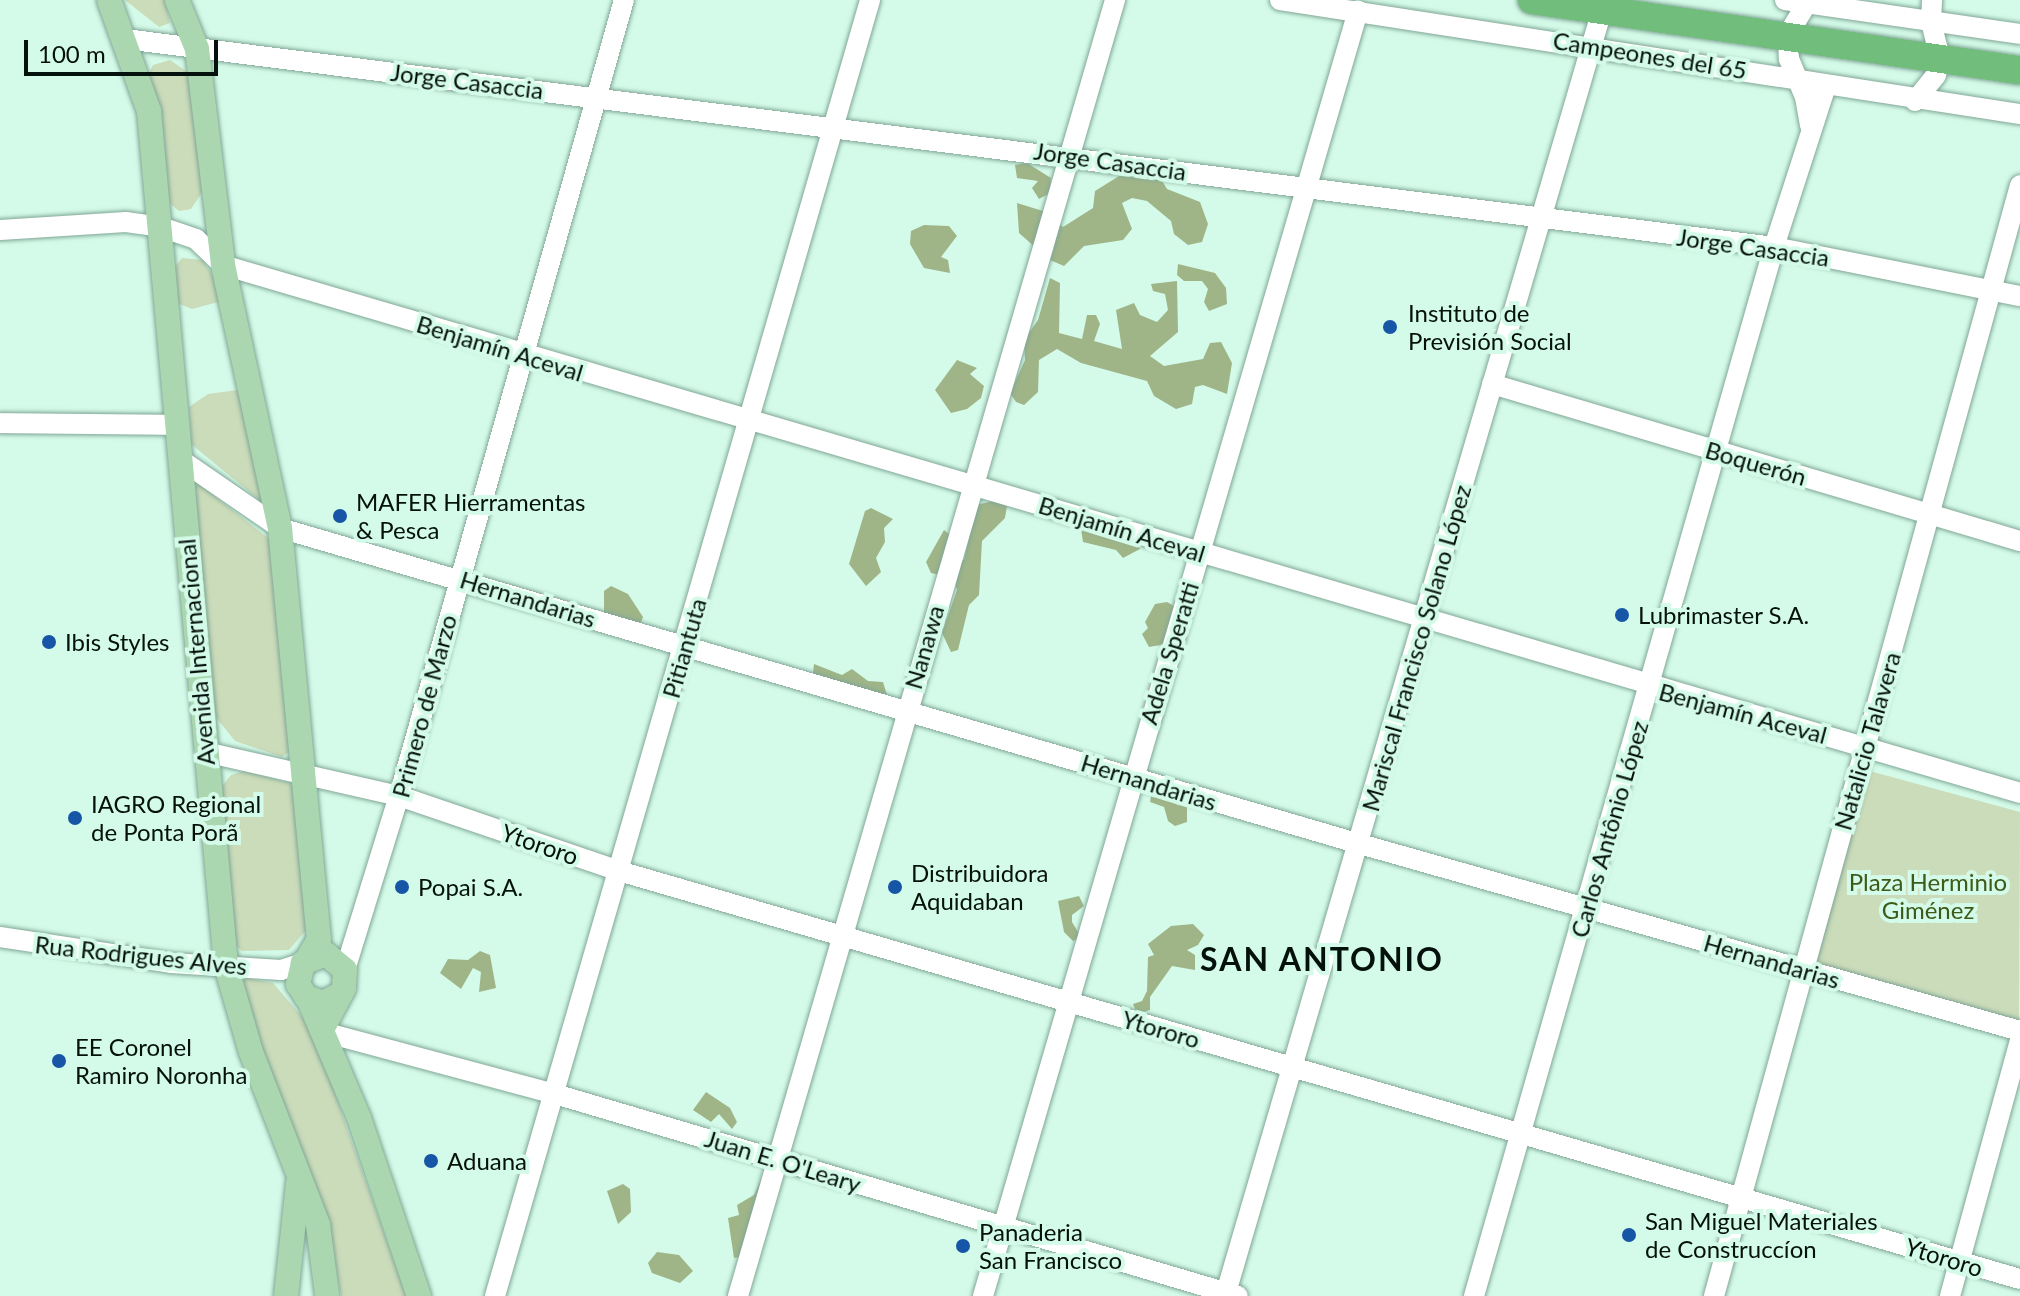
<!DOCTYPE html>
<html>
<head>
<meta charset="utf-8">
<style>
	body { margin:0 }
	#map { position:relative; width:2020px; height:1296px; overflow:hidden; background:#d4fbe9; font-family:Lato,sans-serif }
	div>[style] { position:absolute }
	.green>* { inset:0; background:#cbdcba }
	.forest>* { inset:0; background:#9fb588 }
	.roads { filter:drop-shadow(0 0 2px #81a696) drop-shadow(0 0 2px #81a696) }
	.minor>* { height:20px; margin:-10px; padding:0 10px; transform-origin:10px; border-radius:10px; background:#fff }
	.major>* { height:24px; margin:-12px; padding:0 12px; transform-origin:12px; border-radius:12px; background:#aad7b0 }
	.highway>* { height:28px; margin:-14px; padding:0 14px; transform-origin:14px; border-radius:14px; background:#71bd7c }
	.dots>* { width:22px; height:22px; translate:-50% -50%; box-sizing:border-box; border:4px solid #d4fbe9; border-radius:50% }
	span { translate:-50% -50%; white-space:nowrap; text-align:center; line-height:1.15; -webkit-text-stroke:8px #d4fbe9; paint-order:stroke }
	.street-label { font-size:24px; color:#05110c }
	.poi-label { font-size:24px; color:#05110c }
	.left { translate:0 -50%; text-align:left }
	.park-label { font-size:24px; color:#3e5a18 }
	.district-label { font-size:32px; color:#05110c; font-weight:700; letter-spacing:2px }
	.scale { position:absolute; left:24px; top:40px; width:194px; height:36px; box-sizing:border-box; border:4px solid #05110c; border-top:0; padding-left:10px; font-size:24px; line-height:28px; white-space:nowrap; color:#05110c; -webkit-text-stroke:6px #d4fbe9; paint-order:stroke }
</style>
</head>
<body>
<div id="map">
	<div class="green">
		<div style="clip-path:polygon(125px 0,165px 0,170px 23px,159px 27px)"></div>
		<div style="clip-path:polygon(170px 60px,189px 73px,203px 191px,191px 209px,179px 211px,168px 202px,148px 75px,153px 65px)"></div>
		<div style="clip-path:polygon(182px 258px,203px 260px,219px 286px,222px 301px,192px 309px,177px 303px,174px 268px)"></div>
		<div style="clip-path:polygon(237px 390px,242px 393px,263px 503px,191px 444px,189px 407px,208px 394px)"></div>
		<div style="clip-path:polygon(199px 484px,272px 541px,289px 752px,282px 757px,235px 741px,214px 715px,194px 487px)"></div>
		<div style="clip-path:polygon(1866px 770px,2020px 812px,2019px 1020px,1815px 965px)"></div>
		<div style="clip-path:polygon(244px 771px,290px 783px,294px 789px,307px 929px,289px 950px,242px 951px,234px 944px,218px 791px,231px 775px)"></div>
		<div style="clip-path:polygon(242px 977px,273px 983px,312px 1028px,406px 1296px,341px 1296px,333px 1249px,240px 988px)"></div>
	</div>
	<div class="forest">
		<div style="clip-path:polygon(1027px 163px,1051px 178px,1050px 193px,1039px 199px,1032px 188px,1038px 181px,1017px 178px,1015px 165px)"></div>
		<div style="clip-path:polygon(1127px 171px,1159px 176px,1167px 189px,1200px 202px,1208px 224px,1202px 242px,1188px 245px,1174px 234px,1171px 221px,1147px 201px,1132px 198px,1122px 203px,1132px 229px,1123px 240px,1084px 246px,1064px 266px,1050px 260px,1054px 248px,1036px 248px,1019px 233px,1017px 203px,1043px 211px,1063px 227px,1093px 208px,1095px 191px)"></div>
		<div style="clip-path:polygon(924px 225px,949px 226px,957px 236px,941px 257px,948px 260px,950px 273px,924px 268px,910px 244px,911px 231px)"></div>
		<div style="clip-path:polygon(1178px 264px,1215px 273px,1226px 288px,1227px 304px,1209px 311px,1204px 302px,1208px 289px,1202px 281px,1184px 281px,1177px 275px)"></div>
		<div style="clip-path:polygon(1050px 278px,1060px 283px,1059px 333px,1082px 339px,1087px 315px,1096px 315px,1100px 324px,1094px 341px,1122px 349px,1116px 310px,1134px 303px,1140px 315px,1157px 322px,1168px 310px,1165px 294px,1153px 291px,1151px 284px,1177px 281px,1178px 332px,1150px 356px,1164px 366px,1203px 359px,1210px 343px,1221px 342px,1232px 363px,1227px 394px,1203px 385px,1195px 387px,1192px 404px,1176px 409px,1154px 396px,1147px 381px,1081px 363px,1057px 349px,1039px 360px,1038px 392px,1024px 405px,1016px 402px,1010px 393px,1025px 360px,1024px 340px,1038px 320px)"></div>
		<div style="clip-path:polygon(957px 360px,977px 368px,970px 374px,984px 386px,981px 398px,967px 409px,951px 413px,935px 390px)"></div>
		<div style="clip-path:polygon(993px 501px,1007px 506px,1005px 518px,982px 541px,979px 595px,969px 605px,958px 650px,951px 652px,942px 633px,957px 590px,953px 578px,931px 573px,926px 562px,944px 530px,954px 538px,953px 561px,964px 560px,976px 505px)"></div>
		<div style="clip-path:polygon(871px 508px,893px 519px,884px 528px,885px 542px,876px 558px,881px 572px,866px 586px,849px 564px,865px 511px)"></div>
		<div style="clip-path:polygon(1087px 525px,1135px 539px,1140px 549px,1123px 558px,1116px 550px,1083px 542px,1081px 529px)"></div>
		<div style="clip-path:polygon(611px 586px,628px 594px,643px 617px,640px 625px,604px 615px,604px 591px)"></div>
		<div style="clip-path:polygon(1167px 602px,1176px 607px,1166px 644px,1149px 647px,1142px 634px,1148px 628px,1145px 622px,1155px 604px)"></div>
		<div style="clip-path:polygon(814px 664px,842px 675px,852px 669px,868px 681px,883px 682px,887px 695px,822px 678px,813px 673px)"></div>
		<div style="clip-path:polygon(1152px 790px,1187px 801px,1187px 822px,1175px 826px,1168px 821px,1164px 807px,1150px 802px)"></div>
		<div style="clip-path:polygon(1079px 896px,1084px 906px,1072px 915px,1072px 922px,1081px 937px,1073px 941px,1064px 932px,1058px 901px)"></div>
		<div style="clip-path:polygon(1193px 924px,1204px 935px,1198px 945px,1187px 950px,1195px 955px,1195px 970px,1172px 966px,1150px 997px,1150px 1010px,1137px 1014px,1133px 1004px,1142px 1001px,1147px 991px,1148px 957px,1154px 955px,1148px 944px,1171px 926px)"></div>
		<div style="clip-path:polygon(480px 951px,490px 955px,496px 988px,479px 992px,481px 972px,473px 968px,461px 989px,440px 973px,448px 959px,468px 960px)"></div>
		<div style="clip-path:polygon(706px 1092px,730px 1108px,737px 1122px,732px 1129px,719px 1114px,711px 1122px,693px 1110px)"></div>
		<div style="clip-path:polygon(767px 1167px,740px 1257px,734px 1258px,728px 1218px,739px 1215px,737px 1205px,754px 1195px)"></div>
		<div style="clip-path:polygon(623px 1184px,630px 1189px,631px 1212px,618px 1224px,607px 1191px)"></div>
		<div style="clip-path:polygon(657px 1252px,679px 1255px,693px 1271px,680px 1283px,652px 1273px,648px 1263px)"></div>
	</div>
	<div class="roads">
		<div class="minor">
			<div style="left:1280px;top:0;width:749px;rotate:8.76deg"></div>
			<div style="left:1785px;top:0;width:237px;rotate:8.2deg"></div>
			<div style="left:1807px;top:3px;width:37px;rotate:121deg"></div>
			<div style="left:1788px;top:35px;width:24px;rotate:88deg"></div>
			<div style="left:1789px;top:59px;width:41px;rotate:67.2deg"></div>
			<div style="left:1805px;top:97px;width:29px;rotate:80deg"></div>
			<div style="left:125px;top:39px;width:1662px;rotate:7.19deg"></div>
			<div style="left:1774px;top:247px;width:251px;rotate:11.3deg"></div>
			<div style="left:1915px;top:101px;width:33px;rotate:-51deg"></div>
			<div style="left:1936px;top:75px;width:17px;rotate:-77deg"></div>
			<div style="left:1940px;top:58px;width:38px;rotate:-104deg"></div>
			<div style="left:1931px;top:21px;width:21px;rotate:-87deg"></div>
			<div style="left:0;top:230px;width:126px;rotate:-3.6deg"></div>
			<div style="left:126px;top:222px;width:35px;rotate:8deg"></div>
			<div style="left:161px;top:227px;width:37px;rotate:19deg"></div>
			<div style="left:196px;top:239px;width:37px;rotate:44deg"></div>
			<div style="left:223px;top:265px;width:1873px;rotate:16.37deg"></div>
			<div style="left:1492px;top:384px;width:551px;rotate:16.56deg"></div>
			<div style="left:0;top:423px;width:179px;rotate:0.6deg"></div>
			<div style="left:181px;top:460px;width:120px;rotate:34.5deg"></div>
			<div style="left:280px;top:528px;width:1125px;rotate:16.31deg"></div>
			<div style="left:1360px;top:844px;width:686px;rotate:15.82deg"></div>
			<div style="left:205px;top:752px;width:199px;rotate:12.8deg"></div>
			<div style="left:399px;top:796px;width:232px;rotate:18.8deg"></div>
			<div style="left:619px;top:871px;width:1459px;rotate:16.24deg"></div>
			<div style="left:0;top:937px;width:173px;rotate:8.6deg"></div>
			<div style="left:171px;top:963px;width:110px;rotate:3.6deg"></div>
			<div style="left:281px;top:970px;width:23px;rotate:-18deg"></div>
			<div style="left:345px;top:970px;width:182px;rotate:-72.8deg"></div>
			<div style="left:399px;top:796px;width:827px;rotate:-74.22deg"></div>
			<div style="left:327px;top:1033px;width:236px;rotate:15deg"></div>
			<div style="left:555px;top:1094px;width:712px;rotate:16.48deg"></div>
			<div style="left:495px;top:1296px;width:1349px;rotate:-73.86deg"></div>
			<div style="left:738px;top:1296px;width:1350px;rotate:-73.78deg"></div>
			<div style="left:983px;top:1296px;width:1339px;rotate:-73.73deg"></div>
			<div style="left:1225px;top:1296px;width:1351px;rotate:-73.66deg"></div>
			<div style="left:1474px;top:1296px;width:1091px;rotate:-74.04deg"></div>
			<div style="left:1774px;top:247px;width:169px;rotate:-72.1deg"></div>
			<div style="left:1714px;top:1296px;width:1152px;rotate:-74.6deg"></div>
			<div style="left:1950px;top:1296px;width:265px;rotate:-74.7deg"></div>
		</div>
		<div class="major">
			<div style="left:109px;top:0;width:118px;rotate:70.2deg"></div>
			<div style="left:149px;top:111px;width:858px;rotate:84.85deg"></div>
			<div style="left:226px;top:966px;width:90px;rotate:73.8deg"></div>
			<div style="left:251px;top:1052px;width:186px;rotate:68.8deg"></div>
			<div style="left:318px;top:1225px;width:70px;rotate:82.6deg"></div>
			<div style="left:177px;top:0;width:53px;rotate:67.8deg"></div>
			<div style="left:197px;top:49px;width:218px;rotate:83.1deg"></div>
			<div style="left:223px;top:265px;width:269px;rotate:77.8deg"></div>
			<div style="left:280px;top:528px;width:413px;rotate:84.6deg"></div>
			<div style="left:319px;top:939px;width:22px;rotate:120deg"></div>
			<div style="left:308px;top:998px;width:130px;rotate:67deg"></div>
			<div style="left:359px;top:1118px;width:188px;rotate:71.4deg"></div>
			<div style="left:324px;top:1026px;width:43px;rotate:-62.2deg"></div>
			<div style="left:344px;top:988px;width:18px;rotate:-87deg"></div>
			<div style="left:345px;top:970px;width:25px;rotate:-140deg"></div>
			<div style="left:326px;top:954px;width:25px;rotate:159deg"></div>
			<div style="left:303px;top:963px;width:22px;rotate:103deg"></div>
			<div style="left:298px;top:984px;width:15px;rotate:58deg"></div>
			<div style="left:306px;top:997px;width:18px;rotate:19deg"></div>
			<div style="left:323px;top:1003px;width:20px;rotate:-27deg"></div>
			<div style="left:286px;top:1296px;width:113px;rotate:-83.9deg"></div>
		</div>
		<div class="highway">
			<div style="left:1532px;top:0;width:493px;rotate:8.2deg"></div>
		</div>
	</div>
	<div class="dots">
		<div style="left:1390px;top:327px;background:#1756a6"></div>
		<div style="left:340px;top:516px;background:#1756a6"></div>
		<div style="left:1622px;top:615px;background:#1756a6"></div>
		<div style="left:49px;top:642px;background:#1756a6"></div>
		<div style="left:75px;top:818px;background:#1756a6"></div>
		<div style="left:402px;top:887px;background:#1756a6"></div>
		<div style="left:895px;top:887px;background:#1756a6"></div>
		<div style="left:59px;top:1061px;background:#1756a6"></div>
		<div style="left:431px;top:1161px;background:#1756a6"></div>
		<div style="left:1629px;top:1235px;background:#1756a6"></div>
		<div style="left:963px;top:1246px;background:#1756a6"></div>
	</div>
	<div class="street-label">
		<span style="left:1650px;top:55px;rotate:9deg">Campeones del 65</span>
		<span style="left:467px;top:81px;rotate:7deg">Jorge Casaccia</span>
		<span style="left:1110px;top:161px;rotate:8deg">Jorge Casaccia</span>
		<span style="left:1753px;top:247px;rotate:8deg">Jorge Casaccia</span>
		<span style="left:500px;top:348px;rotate:17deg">Benjamín Aceval</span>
		<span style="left:1756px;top:463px;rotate:16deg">Boquerón</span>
		<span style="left:1122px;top:529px;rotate:17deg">Benjamín Aceval</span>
		<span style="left:528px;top:599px;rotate:17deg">Hernandarias</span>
		<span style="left:924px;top:647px;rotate:-74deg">Nanawa</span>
		<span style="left:684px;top:648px;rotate:-74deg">Pitiantuta</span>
		<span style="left:1416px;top:648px;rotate:-74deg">Mariscal Francisco Solano López</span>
		<span style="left:196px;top:652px;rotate:-95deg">Avenida Internacional</span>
		<span style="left:1169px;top:653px;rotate:-73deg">Adela Speratti</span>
		<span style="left:424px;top:706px;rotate:-75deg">Primero de Marzo</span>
		<span style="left:1743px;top:713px;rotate:15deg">Benjamín Aceval</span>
		<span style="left:1867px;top:741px;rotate:-74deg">Natalicio Talavera</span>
		<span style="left:1149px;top:782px;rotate:17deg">Hernandarias</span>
		<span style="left:1609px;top:829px;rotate:-74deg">Carlos Antônio López</span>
		<span style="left:540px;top:844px;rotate:19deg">Ytororo</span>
		<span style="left:141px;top:955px;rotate:6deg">Rua Rodrigues Alves</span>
		<span style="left:1772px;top:961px;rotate:16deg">Hernandarias</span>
		<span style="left:1161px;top:1029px;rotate:16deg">Ytororo</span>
		<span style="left:783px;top:1161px;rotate:17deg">Juan E. O'Leary</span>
		<span style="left:1944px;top:1257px;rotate:17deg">Ytororo</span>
	</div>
	<div class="poi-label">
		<span class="left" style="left:1408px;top:327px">Instituto de<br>Previsión Social</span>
		<span class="left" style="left:356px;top:516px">MAFER Hierramentas<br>&amp; Pesca</span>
		<span class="left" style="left:1638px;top:615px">Lubrimaster S.A.</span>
		<span class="left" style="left:65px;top:642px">Ibis Styles</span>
		<span class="left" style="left:91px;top:818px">IAGRO Regional<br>de Ponta Porã</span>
		<span class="left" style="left:911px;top:887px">Distribuidora<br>Aquidaban</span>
		<span class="left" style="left:418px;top:887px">Popai S.A.</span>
		<span class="left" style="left:75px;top:1061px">EE Coronel<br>Ramiro Noronha</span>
		<span class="left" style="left:447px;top:1161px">Aduana</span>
		<span class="left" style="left:1645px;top:1235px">San Miguel Materiales<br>de Construccíon</span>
		<span class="left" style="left:979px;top:1246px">Panaderia<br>San Francisco</span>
	</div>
	<div class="park-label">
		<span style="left:1928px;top:896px">Plaza Herminio<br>Giménez</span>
	</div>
	<div class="district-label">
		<span style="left:1322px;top:959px">SAN ANTONIO</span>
	</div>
	<div class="scale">100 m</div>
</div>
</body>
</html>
